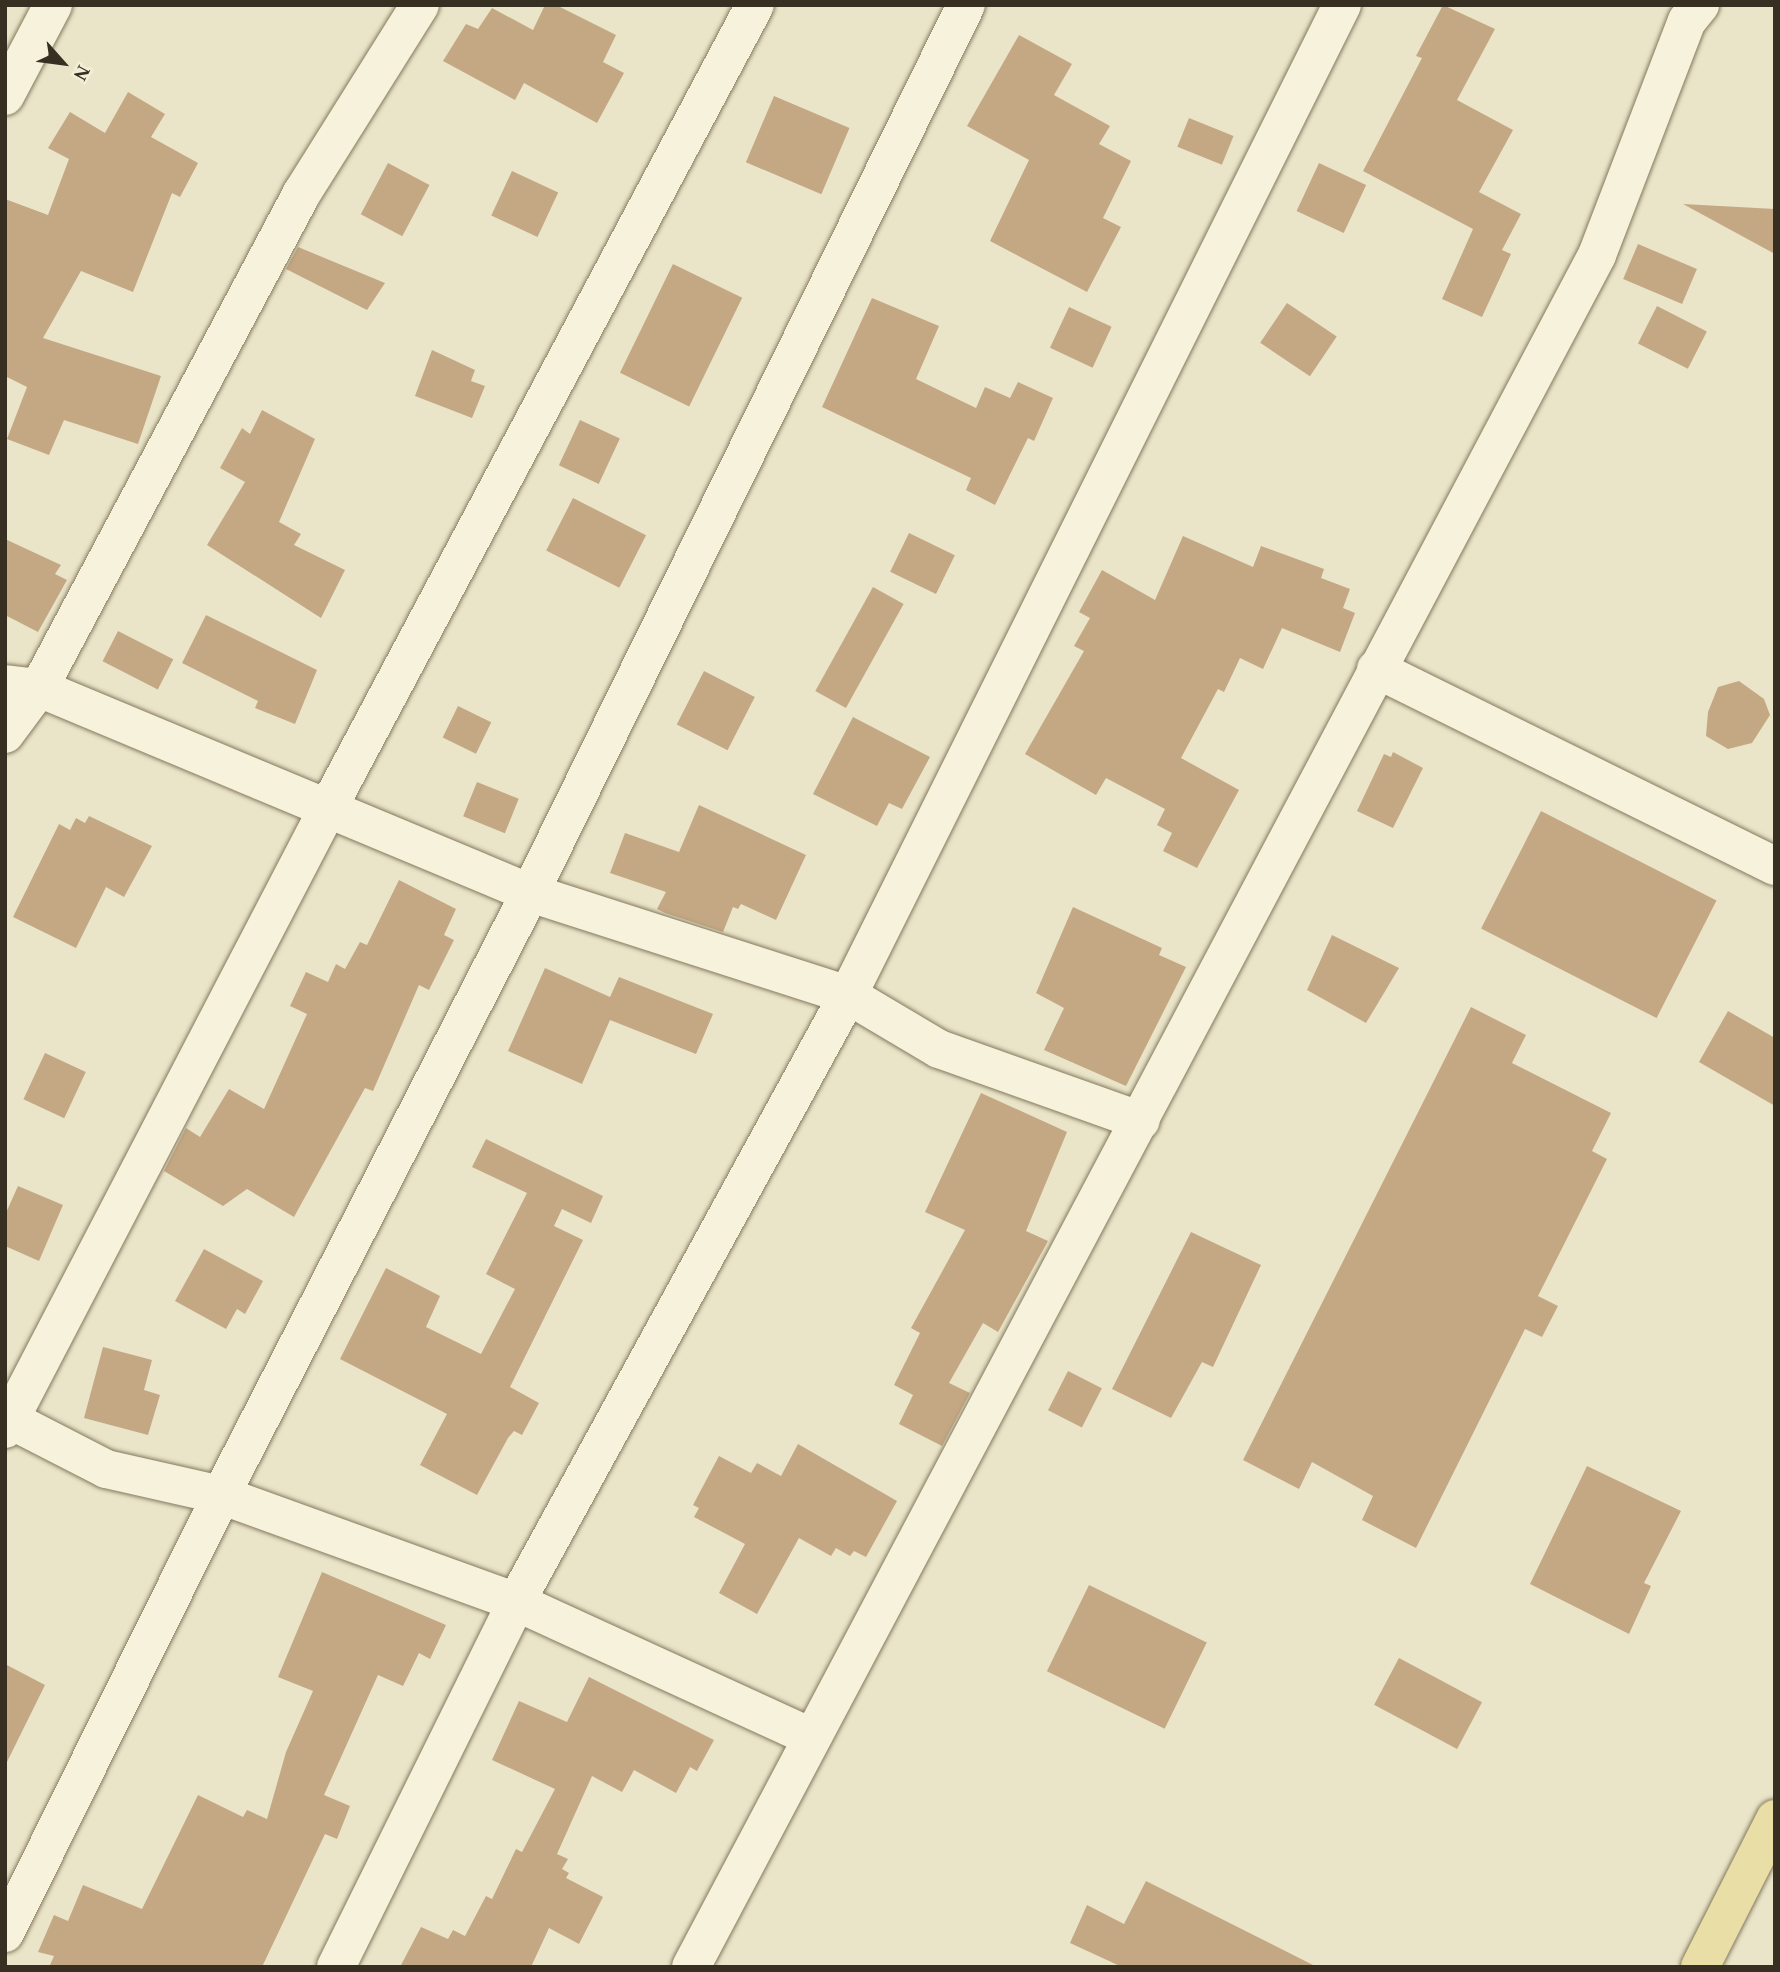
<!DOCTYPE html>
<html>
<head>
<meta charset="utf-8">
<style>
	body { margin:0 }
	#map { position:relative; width:1780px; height:1972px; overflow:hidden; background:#eae5c9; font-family:"Times New Roman",serif }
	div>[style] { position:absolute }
	.building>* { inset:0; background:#c4a883; transform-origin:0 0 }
	.roads { filter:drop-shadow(0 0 2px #85795f) drop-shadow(0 0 2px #85795f) }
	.street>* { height:38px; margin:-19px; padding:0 19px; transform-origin:19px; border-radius:19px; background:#f6f2db }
	.primary>* { height:38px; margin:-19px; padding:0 19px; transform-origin:19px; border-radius:19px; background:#e9dea5 }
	span { translate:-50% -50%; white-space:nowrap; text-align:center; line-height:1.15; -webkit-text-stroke:5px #f2efd8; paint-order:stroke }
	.frame { position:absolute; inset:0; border:7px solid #372f21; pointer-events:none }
	.north { position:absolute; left:28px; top:28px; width:70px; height:70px; -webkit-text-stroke:5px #f2efd8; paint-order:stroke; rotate:118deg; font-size:19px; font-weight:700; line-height:28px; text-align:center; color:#372f21 }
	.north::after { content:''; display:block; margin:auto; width:24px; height:32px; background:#372f21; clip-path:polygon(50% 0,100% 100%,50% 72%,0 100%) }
</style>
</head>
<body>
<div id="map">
	<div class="building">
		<div style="clip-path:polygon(545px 5px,556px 5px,616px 35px,603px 62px,624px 73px,597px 123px,524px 83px,515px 100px,443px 61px,466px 24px,478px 29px,492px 8px,533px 30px)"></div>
		<div style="clip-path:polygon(1443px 5px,1495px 29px,1457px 100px,1513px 130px,1479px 192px,1521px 214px,1502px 250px,1511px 254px,1482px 317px,1442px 299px,1473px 229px,1363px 171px,1422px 58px,1416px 56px)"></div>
		<div style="clip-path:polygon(1019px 35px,1072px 64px,1054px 95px,1110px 126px,1099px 144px,1131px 161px,1103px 218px,1121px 227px,1087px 292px,990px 241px,1029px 160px,967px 126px)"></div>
		<div style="clip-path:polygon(128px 92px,165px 114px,151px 137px,198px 163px,180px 197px,172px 193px,133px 292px,81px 271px,43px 338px,161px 376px,138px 444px,64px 420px,49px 455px,7px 439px,27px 387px,5px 376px,5px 199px,48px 215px,69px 159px,48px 148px,70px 112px,105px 133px)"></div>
		<div style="left:774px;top:96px;width:82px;height:72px;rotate:23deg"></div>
		<div style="left:1189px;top:118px;width:48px;height:31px;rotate:22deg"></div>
		<div style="left:388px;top:163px;width:47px;height:58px;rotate:28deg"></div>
		<div style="left:1319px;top:163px;width:52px;height:53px;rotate:25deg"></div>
		<div style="left:512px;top:171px;width:51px;height:49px;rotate:25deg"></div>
		<div style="clip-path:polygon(1683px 204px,1775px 209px,1775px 254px)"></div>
		<div style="left:1638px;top:244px;width:64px;height:38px;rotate:23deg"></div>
		<div style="clip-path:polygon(298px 247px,385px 283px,367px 310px,286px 269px)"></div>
		<div style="left:673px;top:264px;width:77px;height:121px;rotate:26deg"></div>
		<div style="clip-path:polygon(872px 298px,939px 326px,916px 379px,976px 408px,985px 387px,1010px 398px,1018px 382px,1053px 398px,1034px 441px,1028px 438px,995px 505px,966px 490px,971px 478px,822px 407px)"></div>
		<div style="left:1287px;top:303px;width:60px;height:48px;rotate:34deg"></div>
		<div style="left:1657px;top:306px;width:56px;height:42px;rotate:27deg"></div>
		<div style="left:1069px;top:307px;width:47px;height:45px;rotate:25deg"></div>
		<div style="clip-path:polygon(432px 350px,475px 370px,471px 381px,485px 386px,472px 418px,415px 396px)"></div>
		<div style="clip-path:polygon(262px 410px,315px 439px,279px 522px,301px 534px,294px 545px,345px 570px,321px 618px,207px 545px,245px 482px,220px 468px,242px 428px,250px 434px)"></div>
		<div style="left:580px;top:420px;width:44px;height:50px;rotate:25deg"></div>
		<div style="left:573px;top:498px;width:82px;height:59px;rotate:27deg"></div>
		<div style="left:909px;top:533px;width:51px;height:43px;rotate:26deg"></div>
		<div style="clip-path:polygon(1183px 536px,1253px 567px,1261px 546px,1324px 569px,1321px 578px,1350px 589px,1343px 608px,1355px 613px,1340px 652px,1282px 628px,1263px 669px,1240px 658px,1224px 692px,1218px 689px,1181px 758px,1239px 790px,1197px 868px,1163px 851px,1172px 833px,1157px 825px,1165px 809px,1106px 778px,1096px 795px,1025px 754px,1084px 651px,1074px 646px,1090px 618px,1079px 612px,1102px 570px,1155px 600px)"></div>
		<div style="clip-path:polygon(5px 539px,61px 565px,55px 574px,67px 580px,38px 632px,5px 615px)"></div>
		<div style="left:873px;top:587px;width:35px;height:119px;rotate:29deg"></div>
		<div style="clip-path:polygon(206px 615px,317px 670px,295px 724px,255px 708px,258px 701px,182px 663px)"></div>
		<div style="left:118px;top:631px;width:62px;height:34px;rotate:27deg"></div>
		<div style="left:704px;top:671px;width:57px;height:60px;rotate:27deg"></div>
		<div style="clip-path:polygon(1739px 681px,1764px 699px,1770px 715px,1752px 743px,1728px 749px,1706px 736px,1708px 712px,1718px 687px)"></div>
		<div style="left:458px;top:706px;width:37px;height:35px;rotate:26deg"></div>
		<div style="clip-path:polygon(853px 717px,930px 757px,902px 809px,889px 803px,877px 826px,813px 794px)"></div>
		<div style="clip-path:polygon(1393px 752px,1423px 768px,1393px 828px,1357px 811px,1384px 754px,1391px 757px)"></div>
		<div style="left:477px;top:782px;width:45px;height:37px;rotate:22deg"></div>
		<div style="clip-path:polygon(699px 805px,806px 855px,776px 920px,741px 904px,738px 909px,733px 907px,723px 932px,665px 913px,657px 909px,666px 892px,610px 873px,625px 833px,679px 852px)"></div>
		<div style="left:1541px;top:811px;width:197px;height:132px;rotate:27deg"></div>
		<div style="clip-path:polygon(89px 816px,152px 846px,124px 897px,106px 887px,76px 948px,13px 917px,59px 824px,70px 830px,76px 818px,85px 823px)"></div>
		<div style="clip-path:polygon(399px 880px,456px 909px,444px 935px,454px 940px,429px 990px,419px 985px,373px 1091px,365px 1088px,294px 1217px,247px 1189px,223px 1206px,164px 1171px,186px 1128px,200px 1137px,229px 1089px,264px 1109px,307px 1014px,290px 1006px,306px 972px,328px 982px,336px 964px,345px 969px,360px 942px,367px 945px)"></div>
		<div style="clip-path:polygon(1073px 907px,1162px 948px,1159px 955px,1186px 967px,1126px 1086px,1044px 1050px,1064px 1008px,1036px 993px)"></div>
		<div style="clip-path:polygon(1332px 935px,1399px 968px,1366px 1023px,1307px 990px)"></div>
		<div style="clip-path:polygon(545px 968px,610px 997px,619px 977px,713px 1014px,696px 1054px,610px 1020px,582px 1084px,508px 1051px)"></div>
		<div style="clip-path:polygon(1471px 1007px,1526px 1035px,1512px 1063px,1611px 1113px,1592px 1151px,1607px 1159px,1538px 1296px,1558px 1306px,1542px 1337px,1525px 1329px,1416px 1548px,1362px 1520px,1373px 1496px,1312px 1462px,1299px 1489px,1243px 1460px)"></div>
		<div style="clip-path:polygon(1728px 1011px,1775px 1038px,1775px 1106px,1699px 1062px)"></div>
		<div style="left:45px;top:1053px;width:45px;height:51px;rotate:25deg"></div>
		<div style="clip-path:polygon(981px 1093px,1067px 1132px,1026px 1231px,1048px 1241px,998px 1332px,983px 1323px,949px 1383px,970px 1393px,942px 1446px,899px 1424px,913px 1395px,894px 1385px,920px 1333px,911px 1328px,965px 1230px,925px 1212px)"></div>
		<div style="clip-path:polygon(486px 1139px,603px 1196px,591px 1223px,562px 1209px,554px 1226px,583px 1240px,510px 1387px,539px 1403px,522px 1435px,514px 1431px,508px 1438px,477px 1495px,420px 1465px,447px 1414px,340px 1359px,386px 1268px,440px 1296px,426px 1327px,481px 1354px,515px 1289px,486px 1274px,527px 1193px,472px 1167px)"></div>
		<div style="clip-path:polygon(18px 1186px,63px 1205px,39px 1261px,5px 1246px,5px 1215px)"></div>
		<div style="clip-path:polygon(1191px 1232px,1261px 1265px,1213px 1367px,1202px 1362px,1171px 1418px,1112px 1389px)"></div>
		<div style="clip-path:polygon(204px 1249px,263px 1281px,245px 1314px,237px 1309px,226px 1329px,175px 1301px)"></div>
		<div style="clip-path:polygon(103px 1347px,152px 1360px,144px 1390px,160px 1395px,148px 1435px,84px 1418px)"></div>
		<div style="left:1068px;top:1371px;width:38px;height:44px;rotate:27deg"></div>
		<div style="clip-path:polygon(798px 1444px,897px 1501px,866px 1557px,854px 1551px,850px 1556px,836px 1548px,831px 1556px,799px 1538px,757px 1614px,719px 1593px,745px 1544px,694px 1517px,699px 1508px,693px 1505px,719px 1456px,751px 1473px,757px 1463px,781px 1476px)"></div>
		<div style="clip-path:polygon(1587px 1466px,1681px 1511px,1644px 1583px,1651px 1586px,1629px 1634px,1530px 1584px)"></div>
		<div style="clip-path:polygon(322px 1572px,446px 1625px,430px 1659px,419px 1653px,403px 1686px,378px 1675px,324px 1795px,350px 1806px,337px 1839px,325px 1834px,262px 1967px,49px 1967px,54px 1956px,38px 1952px,54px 1915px,68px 1921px,83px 1885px,142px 1909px,198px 1795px,243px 1817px,247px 1810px,267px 1819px,286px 1752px,313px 1691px,278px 1677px)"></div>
		<div style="left:1089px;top:1585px;width:131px;height:96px;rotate:26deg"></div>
		<div style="left:1399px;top:1658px;width:94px;height:53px;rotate:28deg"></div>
		<div style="clip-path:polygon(5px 1664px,45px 1685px,5px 1766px)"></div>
		<div style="clip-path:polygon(589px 1677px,714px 1740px,697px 1771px,690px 1767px,676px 1793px,634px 1770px,622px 1792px,592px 1776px,557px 1854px,568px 1859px,562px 1869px,569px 1873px,566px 1878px,603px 1897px,579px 1944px,549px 1928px,531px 1967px,400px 1967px,421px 1927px,448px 1939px,453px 1930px,465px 1936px,486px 1896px,492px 1899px,516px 1849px,522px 1852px,555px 1789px,492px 1760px,519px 1701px,567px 1722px)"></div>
		<div style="clip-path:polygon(1146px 1881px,1317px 1967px,1122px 1967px,1070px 1943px,1087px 1905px,1124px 1924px)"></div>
	</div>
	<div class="roads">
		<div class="street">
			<div style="left:5px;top:96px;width:103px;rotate:-62.2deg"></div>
			<div style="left:1376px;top:669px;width:445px;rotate:26.3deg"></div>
			<div style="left:5px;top:684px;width:34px;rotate:7deg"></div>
			<div style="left:39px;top:688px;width:532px;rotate:22.66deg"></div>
			<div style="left:530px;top:893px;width:334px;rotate:17.8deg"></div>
			<div style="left:848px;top:995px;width:106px;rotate:30.7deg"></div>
			<div style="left:939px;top:1049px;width:214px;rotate:19.6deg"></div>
			<div style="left:5px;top:734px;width:57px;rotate:-53.5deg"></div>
			<div style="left:39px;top:688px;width:561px;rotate:-62.02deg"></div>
			<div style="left:302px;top:193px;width:222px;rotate:-57.9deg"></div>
			<div style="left:5px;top:1417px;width:114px;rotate:27.2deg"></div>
			<div style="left:106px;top:1469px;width:118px;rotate:12.7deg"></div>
			<div style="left:221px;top:1495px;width:314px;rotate:19.9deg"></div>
			<div style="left:516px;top:1602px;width:324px;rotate:24.6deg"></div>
			<div style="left:5px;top:1429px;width:700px;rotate:-62.52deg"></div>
			<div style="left:328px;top:808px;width:909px;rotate:-62deg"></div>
			<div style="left:5px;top:1933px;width:488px;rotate:-63.7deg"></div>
			<div style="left:221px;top:1495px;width:677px;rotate:-62.83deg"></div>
			<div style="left:530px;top:893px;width:989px;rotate:-63.85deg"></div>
			<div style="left:336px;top:1967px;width:407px;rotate:-63.7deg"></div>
			<div style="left:516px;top:1602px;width:692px;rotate:-61.32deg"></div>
			<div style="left:848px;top:995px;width:1106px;rotate:-63.48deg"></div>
			<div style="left:691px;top:1967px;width:1937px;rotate:-62.11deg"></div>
			<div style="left:1597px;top:255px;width:251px;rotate:-69deg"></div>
			<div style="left:1687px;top:21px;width:21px;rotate:-51deg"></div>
		</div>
		<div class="primary">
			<div style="left:1700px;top:1967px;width:166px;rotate:-63.1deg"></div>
		</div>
	</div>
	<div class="frame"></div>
	<div class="north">N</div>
</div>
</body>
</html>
